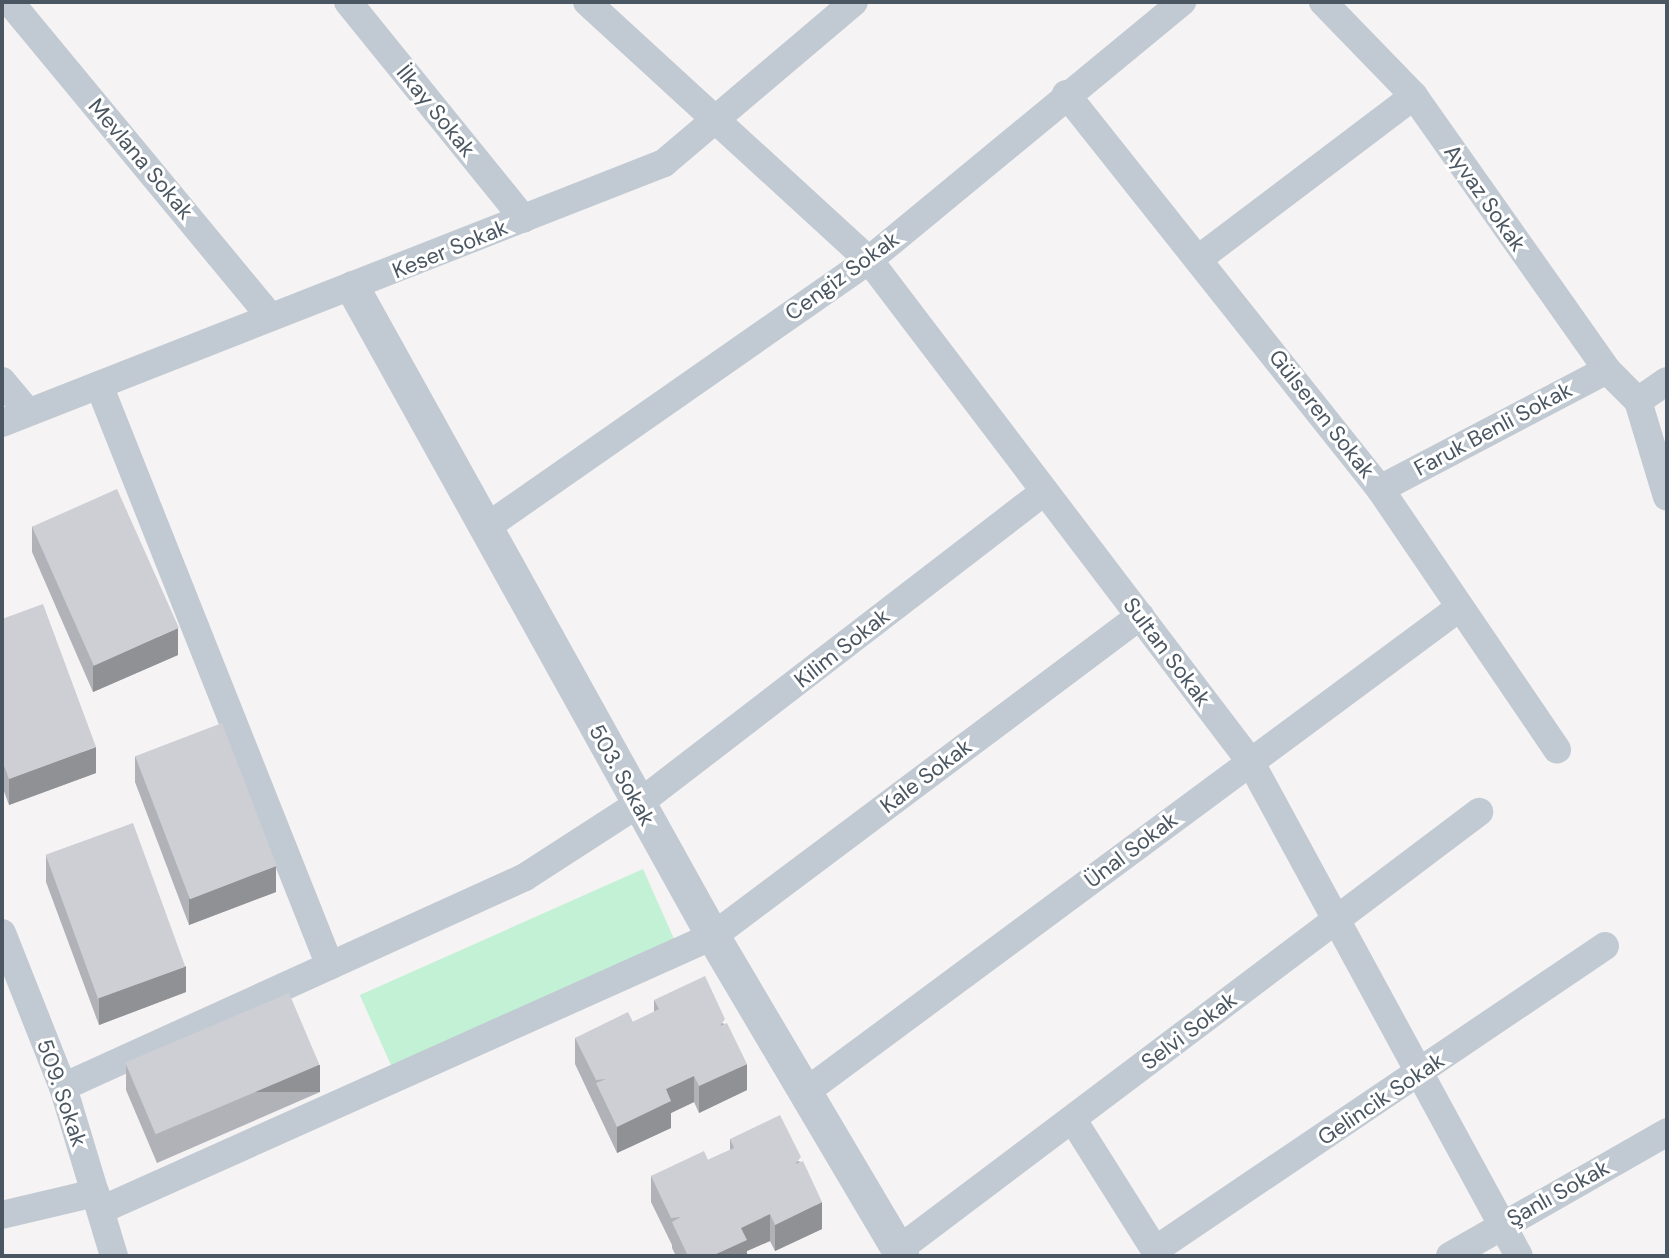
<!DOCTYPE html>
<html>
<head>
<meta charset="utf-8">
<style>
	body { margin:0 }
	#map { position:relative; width:1669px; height:1258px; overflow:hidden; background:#f5f3f3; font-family:"DM Sans",sans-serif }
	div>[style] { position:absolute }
	.green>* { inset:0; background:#c3f1d5; transform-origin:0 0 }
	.minor>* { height:28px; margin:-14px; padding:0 14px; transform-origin:14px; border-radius:14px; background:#c1cad2 }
	.tertiary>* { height:34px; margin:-17px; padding:0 17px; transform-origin:17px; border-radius:17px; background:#c1cad2 }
	.wall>* { inset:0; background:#b0b2b7 }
	.shaded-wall>* { inset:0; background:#909195; transform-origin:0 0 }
	.building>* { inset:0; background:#cdcfd5; transform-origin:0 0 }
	span { translate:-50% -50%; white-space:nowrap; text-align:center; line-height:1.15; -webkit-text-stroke:6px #fff; paint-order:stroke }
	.street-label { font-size:22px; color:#4a5661 }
	.frame { position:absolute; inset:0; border:4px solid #4a5661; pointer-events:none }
</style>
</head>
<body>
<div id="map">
	<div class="green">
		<div style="left:643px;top:869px;width:82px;height:310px;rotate:66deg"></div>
	</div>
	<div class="minor">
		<div style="left:10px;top:2px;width:409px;rotate:50.4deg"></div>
		<div style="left:348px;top:2px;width:279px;rotate:51deg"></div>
		<div style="left:587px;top:2px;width:382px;rotate:42.5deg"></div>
		<div style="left:869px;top:260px;width:629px;rotate:52.75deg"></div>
		<div style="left:1250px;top:761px;width:563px;rotate:61.48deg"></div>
		<div style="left:1323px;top:2px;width:131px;rotate:45.9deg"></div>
		<div style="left:1414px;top:96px;width:335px;rotate:54.8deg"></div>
		<div style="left:1607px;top:370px;width:44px;rotate:45deg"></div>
		<div style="left:1638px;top:401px;width:100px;rotate:73.2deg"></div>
		<div style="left:1066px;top:94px;width:505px;rotate:51.52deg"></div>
		<div style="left:1380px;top:489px;width:315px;rotate:55.8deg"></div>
		<div style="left:1201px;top:257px;width:267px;rotate:-37.1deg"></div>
		<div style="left:2px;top:381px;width:39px;rotate:50deg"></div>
		<div style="left:99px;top:385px;width:625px;rotate:68.32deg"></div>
		<div style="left:1638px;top:401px;width:35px;rotate:-35deg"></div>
		<div style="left:2px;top:423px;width:711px;rotate:-21.44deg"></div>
		<div style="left:664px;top:163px;width:249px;rotate:-40.3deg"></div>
		<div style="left:1380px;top:489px;width:256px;rotate:-27.7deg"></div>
		<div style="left:485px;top:528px;width:468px;rotate:-34.9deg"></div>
		<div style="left:869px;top:260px;width:406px;rotate:-39.5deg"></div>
		<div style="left:2px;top:933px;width:166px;rotate:68.4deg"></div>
		<div style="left:63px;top:1087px;width:177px;rotate:73.2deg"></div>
		<div style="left:63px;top:1087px;width:507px;rotate:-24.44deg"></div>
		<div style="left:525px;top:877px;width:135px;rotate:-32.9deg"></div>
		<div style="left:638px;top:804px;width:513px;rotate:-37.56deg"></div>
		<div style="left:804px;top:1093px;width:815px;rotate:-36.52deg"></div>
		<div style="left:1073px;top:1120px;width:154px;rotate:57.8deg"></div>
		<div style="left:1155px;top:1250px;width:543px;rotate:-34.04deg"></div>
		<div style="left:101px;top:1210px;width:671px;rotate:-24.12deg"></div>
		<div style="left:713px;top:936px;width:534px;rotate:-36.85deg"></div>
		<div style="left:2px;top:1215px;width:96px;rotate:-13.3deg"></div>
		<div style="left:898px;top:1250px;width:728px;rotate:-37.01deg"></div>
		<div style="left:1450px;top:1256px;width:250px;rotate:-29.7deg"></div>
	</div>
	<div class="tertiary">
		<div style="left:353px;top:288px;width:741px;rotate:60.95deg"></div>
		<div style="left:713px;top:936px;width:372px;rotate:59.4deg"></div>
	</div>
	<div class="wall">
		<div style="clip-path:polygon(32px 526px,178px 655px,93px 692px,32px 552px)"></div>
		<div style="clip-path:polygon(2px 619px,96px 773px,9px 805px,2px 786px)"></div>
		<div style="clip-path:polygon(135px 756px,276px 892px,189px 925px,135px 782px)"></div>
		<div style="clip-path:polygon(46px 855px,186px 992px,99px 1025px,46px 882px)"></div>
		<div style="clip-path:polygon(654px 1000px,725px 1024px,747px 1090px,699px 1113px,694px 1102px,671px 1113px,671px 1128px,617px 1153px,575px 1064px,575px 1038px,633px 1022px,654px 1012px)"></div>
		<div style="clip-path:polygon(126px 1064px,320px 1092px,157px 1163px,126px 1090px)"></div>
		<div style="clip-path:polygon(730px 1139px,801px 1162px,822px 1229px,775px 1251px,770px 1241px,747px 1251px,747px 1256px,676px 1256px,672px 1248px,672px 1245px,651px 1202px,651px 1176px,708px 1160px,730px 1150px)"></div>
	</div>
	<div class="shaded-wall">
		<div style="clip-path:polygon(178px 628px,178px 655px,93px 692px,93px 666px)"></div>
		<div style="clip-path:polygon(96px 747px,96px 773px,9px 805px,9px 779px)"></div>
		<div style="clip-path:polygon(276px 866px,276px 892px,189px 925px,189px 899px)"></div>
		<div style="clip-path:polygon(186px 966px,186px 992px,99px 1025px,99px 998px)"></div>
		<div style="clip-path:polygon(747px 1064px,747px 1090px,699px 1113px,699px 1086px)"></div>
		<div style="left:320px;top:1065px;width:27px;height:178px;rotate:90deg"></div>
		<div style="clip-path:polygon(694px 1076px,694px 1102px,671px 1113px,671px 1128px,617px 1153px,617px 1127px,666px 1089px)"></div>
		<div style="clip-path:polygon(822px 1202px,822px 1229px,775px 1251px,775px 1225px)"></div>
		<div style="clip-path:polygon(770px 1214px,770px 1241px,747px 1251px,747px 1256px,712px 1256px,741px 1228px)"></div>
	</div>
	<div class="building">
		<div style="left:117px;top:489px;width:152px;height:93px;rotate:66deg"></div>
		<div style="clip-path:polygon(43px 604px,96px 747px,9px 779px,2px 760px,2px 619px)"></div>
		<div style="left:222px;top:723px;width:153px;height:93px;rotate:69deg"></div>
		<div style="left:133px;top:823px;width:153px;height:93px;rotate:70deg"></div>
		<div style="clip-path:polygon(705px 976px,725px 1019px,720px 1026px,727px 1023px,747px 1064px,699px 1086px,694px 1076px,666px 1089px,671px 1101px,617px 1127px,596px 1083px,606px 1079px,596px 1080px,575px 1038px,628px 1012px,633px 1022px,659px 1009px,654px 1000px)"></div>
		<div style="left:289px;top:993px;width:78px;height:178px;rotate:67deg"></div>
		<div style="clip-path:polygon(780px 1115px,801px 1157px,795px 1164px,803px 1161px,822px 1202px,775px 1225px,770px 1214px,741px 1228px,747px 1240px,712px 1256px,688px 1256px,672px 1222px,681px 1217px,671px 1218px,651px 1176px,704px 1151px,708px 1160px,734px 1148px,730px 1139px)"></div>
	</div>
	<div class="street-label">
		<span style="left:436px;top:111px;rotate:51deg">İlkay Sokak</span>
		<span style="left:141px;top:159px;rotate:50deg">Mevlana Sokak</span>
		<span style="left:1485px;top:198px;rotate:55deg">Ayvaz Sokak</span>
		<span style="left:450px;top:249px;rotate:-22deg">Keser Sokak</span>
		<span style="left:842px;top:276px;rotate:-36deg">Cengiz Sokak</span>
		<span style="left:1322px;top:414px;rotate:52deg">Gülseren Sokak</span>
		<span style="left:1493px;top:429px;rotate:-28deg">Faruk Benli Sokak</span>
		<span style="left:842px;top:648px;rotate:-38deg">Kilim Sokak</span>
		<span style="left:1167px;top:652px;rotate:53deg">Sultan Sokak</span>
		<span style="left:622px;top:775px;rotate:61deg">503. Sokak</span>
		<span style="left:926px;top:776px;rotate:-37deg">Kale Sokak</span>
		<span style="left:1131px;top:850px;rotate:-37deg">Ünal Sokak</span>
		<span style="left:1189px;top:1031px;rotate:-37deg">Selvi Sokak</span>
		<span style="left:62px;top:1093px;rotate:71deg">509. Sokak</span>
		<span style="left:1381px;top:1099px;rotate:-34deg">Gelincik Sokak</span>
		<span style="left:1558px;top:1193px;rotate:-29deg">Şanlı Sokak</span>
	</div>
	<div class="frame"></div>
</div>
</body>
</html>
